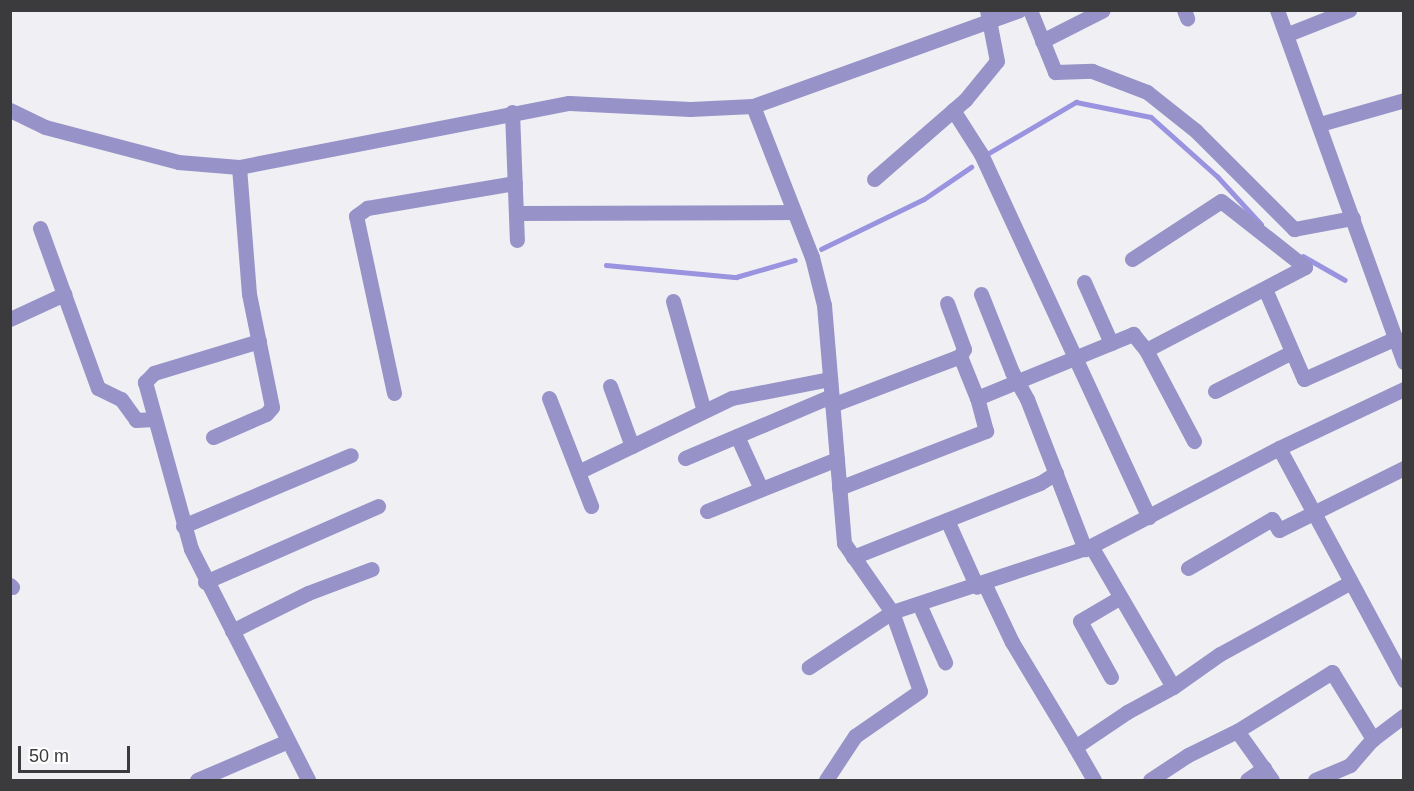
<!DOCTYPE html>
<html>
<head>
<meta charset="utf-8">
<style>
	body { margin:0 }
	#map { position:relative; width:1414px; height:791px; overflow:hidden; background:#f0f0f4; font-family:Arial,sans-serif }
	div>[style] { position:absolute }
	.stream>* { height:4.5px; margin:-2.25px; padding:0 2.25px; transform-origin:2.25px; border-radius:2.25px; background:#9a93df }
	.minor>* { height:15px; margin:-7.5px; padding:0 7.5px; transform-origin:7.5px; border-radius:7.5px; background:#9793c8 }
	span { translate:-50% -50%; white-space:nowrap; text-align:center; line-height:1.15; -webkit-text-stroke:4.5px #fff; paint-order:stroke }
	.frame { position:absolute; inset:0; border:12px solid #3b3a3c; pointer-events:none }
	.scale { position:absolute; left:18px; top:746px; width:112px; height:27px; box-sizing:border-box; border:3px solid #3b3a3c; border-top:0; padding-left:8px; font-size:18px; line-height:21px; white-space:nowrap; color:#3b3a3c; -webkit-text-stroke:4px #fff; paint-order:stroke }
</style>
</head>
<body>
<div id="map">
	<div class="stream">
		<div style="left:989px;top:153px;width:101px;rotate:-30.4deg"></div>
		<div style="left:1076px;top:102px;width:76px;rotate:11.3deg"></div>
		<div style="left:1151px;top:117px;width:90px;rotate:41.8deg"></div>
		<div style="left:1218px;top:177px;width:64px;rotate:47.5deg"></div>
		<div style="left:821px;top:249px;width:114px;rotate:-25.9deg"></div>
		<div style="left:924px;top:199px;width:57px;rotate:-34.2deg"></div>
		<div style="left:1303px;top:256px;width:48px;rotate:29.7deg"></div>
		<div style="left:606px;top:265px;width:131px;rotate:5.3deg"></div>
		<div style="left:736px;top:277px;width:61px;rotate:-16.1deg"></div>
	</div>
	<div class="minor">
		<div style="left:1030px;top:10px;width:67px;rotate:68deg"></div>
		<div style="left:1055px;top:72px;width:37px;rotate:-2deg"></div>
		<div style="left:1092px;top:71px;width:59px;rotate:20.9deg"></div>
		<div style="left:1147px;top:92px;width:63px;rotate:38.5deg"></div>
		<div style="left:1196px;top:131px;width:139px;rotate:45deg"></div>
		<div style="left:1294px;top:229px;width:60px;rotate:-10.6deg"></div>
		<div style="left:1184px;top:10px;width:9px;rotate:69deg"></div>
		<div style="left:1277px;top:10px;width:374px;rotate:70.2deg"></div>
		<div style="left:1288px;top:34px;width:66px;rotate:-21.5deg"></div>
		<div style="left:1042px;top:41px;width:68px;rotate:-26.9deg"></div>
		<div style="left:753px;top:106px;width:162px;rotate:68.7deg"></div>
		<div style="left:812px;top:257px;width:49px;rotate:76deg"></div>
		<div style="left:824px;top:305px;width:239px;rotate:85.2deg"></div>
		<div style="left:844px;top:543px;width:84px;rotate:55.2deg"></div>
		<div style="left:892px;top:612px;width:100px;rotate:146.5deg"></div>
		<div style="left:10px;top:110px;width:39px;rotate:26deg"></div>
		<div style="left:45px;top:127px;width:138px;rotate:14.7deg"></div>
		<div style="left:178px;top:162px;width:61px;rotate:4.7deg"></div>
		<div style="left:239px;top:167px;width:336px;rotate:-11deg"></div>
		<div style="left:569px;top:103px;width:121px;rotate:2.8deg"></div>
		<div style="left:690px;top:109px;width:63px;rotate:-2.7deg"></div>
		<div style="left:753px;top:106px;width:283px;rotate:-19.8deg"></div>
		<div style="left:953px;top:110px;width:52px;rotate:57.5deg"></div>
		<div style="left:981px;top:154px;width:400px;rotate:65.2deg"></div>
		<div style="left:512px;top:112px;width:128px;rotate:87.8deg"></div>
		<div style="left:1320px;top:124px;width:87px;rotate:-15.9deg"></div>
		<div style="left:874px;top:179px;width:121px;rotate:-41deg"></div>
		<div style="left:965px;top:100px;width:50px;rotate:-50.6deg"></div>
		<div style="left:997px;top:61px;width:52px;rotate:-101.1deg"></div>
		<div style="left:516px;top:213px;width:277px;rotate:-0.2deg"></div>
		<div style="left:40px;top:228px;width:170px;rotate:70.1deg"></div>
		<div style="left:98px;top:388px;width:25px;rotate:26deg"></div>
		<div style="left:121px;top:399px;width:26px;rotate:54deg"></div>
		<div style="left:136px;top:420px;width:18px;rotate:-3deg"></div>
		<div style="left:1132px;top:259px;width:106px;rotate:-33.1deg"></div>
		<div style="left:1221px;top:201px;width:107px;rotate:38.2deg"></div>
		<div style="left:1305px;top:267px;width:179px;rotate:152.4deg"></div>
		<div style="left:1084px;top:282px;width:67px;rotate:66.1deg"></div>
		<div style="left:1265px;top:289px;width:98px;rotate:66.6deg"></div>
		<div style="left:1304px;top:379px;width:101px;rotate:-24deg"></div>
		<div style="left:981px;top:294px;width:84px;rotate:68.3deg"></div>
		<div style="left:1012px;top:372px;width:31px;rotate:61deg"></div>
		<div style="left:1027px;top:399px;width:161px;rotate:68.9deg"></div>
		<div style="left:673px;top:301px;width:114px;rotate:74.3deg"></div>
		<div style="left:10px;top:319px;width:60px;rotate:-24.8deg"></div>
		<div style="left:259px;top:341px;width:110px;rotate:163.1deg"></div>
		<div style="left:154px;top:373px;width:13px;rotate:135deg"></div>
		<div style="left:145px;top:382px;width:173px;rotate:74.6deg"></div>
		<div style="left:191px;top:549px;width:259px;rotate:63.1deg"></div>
		<div style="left:960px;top:356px;width:45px;rotate:68deg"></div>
		<div style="left:610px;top:386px;width:64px;rotate:69.9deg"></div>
		<div style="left:1215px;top:391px;width:86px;rotate:-26.9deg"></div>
		<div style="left:394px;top:393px;width:181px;rotate:-102.1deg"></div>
		<div style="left:356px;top:216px;width:14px;rotate:-36deg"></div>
		<div style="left:367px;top:208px;width:150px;rotate:-9.6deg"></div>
		<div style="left:549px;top:398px;width:116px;rotate:68.7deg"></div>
		<div style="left:832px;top:405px;width:137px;rotate:-20.9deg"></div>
		<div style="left:960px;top:356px;width:8px;rotate:-60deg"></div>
		<div style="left:964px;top:349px;width:49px;rotate:-110.3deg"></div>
		<div style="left:737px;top:436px;width:58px;rotate:65.6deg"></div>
		<div style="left:213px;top:437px;width:58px;rotate:-23.5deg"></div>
		<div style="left:266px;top:414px;width:9px;rotate:-49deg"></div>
		<div style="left:272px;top:407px;width:115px;rotate:-101.5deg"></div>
		<div style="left:249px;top:294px;width:127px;rotate:-94.5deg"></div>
		<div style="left:1279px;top:448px;width:264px;rotate:61.7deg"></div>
		<div style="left:685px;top:458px;width:159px;rotate:-23deg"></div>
		<div style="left:578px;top:472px;width:171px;rotate:-25.7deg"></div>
		<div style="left:732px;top:398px;width:100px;rotate:-11deg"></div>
		<div style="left:839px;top:488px;width:158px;rotate:-21.2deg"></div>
		<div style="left:986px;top:431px;width:34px;rotate:-105deg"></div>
		<div style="left:977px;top:398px;width:169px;rotate:-22.3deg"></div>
		<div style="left:1133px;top:334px;width:21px;rotate:51deg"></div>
		<div style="left:1146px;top:350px;width:103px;rotate:62.2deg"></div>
		<div style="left:707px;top:511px;width:140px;rotate:-21.8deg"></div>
		<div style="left:947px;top:520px;width:73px;rotate:65.9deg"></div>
		<div style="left:183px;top:526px;width:182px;rotate:-22.9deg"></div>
		<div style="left:1091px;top:546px;width:163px;rotate:59.8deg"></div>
		<div style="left:1173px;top:687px;width:57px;rotate:-35.1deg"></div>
		<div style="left:1220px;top:654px;width:149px;rotate:-28.8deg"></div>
		<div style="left:853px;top:557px;width:201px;rotate:-21.6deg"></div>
		<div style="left:1040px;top:483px;width:19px;rotate:-32deg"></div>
		<div style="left:1188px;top:568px;width:97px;rotate:-30.3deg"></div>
		<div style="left:1272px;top:519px;width:13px;rotate:58deg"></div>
		<div style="left:1279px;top:530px;width:140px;rotate:-26.4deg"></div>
		<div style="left:205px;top:582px;width:189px;rotate:-23.7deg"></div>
		<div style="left:10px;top:585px;width:3px;rotate:45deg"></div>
		<div style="left:985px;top:585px;width:63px;rotate:64.7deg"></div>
		<div style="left:1012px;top:642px;width:122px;rotate:59deg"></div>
		<div style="left:1075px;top:747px;width:63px;rotate:-33.9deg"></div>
		<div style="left:1127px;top:712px;width:52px;rotate:-28.5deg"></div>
		<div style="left:919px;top:604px;width:64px;rotate:65.9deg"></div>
		<div style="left:232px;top:631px;width:85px;rotate:-26.6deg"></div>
		<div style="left:308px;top:593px;width:68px;rotate:-20.6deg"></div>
		<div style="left:1111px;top:677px;width:64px;rotate:-119deg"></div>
		<div style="left:1080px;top:621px;width:45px;rotate:-30.5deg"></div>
		<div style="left:1075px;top:747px;width:38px;rotate:60deg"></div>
		<div style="left:197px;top:780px;width:99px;rotate:-23.2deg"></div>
		<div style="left:826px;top:780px;width:53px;rotate:-56.6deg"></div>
		<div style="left:855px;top:736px;width:79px;rotate:-34.7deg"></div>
		<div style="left:920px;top:691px;width:84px;rotate:-109.5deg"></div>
		<div style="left:892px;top:612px;width:210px;rotate:-18.3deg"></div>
		<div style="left:1091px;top:546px;width:212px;rotate:-27.5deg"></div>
		<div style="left:1279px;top:448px;width:138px;rotate:-25.3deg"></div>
		<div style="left:1150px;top:780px;width:45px;rotate:-33.3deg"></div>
		<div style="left:1188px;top:755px;width:55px;rotate:-26.1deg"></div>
		<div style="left:1247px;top:780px;width:21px;rotate:-35deg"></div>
		<div style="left:1272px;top:780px;width:60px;rotate:-125.5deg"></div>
		<div style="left:1237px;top:731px;width:112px;rotate:-31.8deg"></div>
		<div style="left:1332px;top:672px;width:79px;rotate:58.5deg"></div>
		<div style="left:1315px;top:780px;width:38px;rotate:-23deg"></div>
		<div style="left:1350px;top:765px;width:35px;rotate:-49deg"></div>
		<div style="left:1373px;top:739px;width:39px;rotate:-37deg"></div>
	</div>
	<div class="frame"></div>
	<div class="scale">50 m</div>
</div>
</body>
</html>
